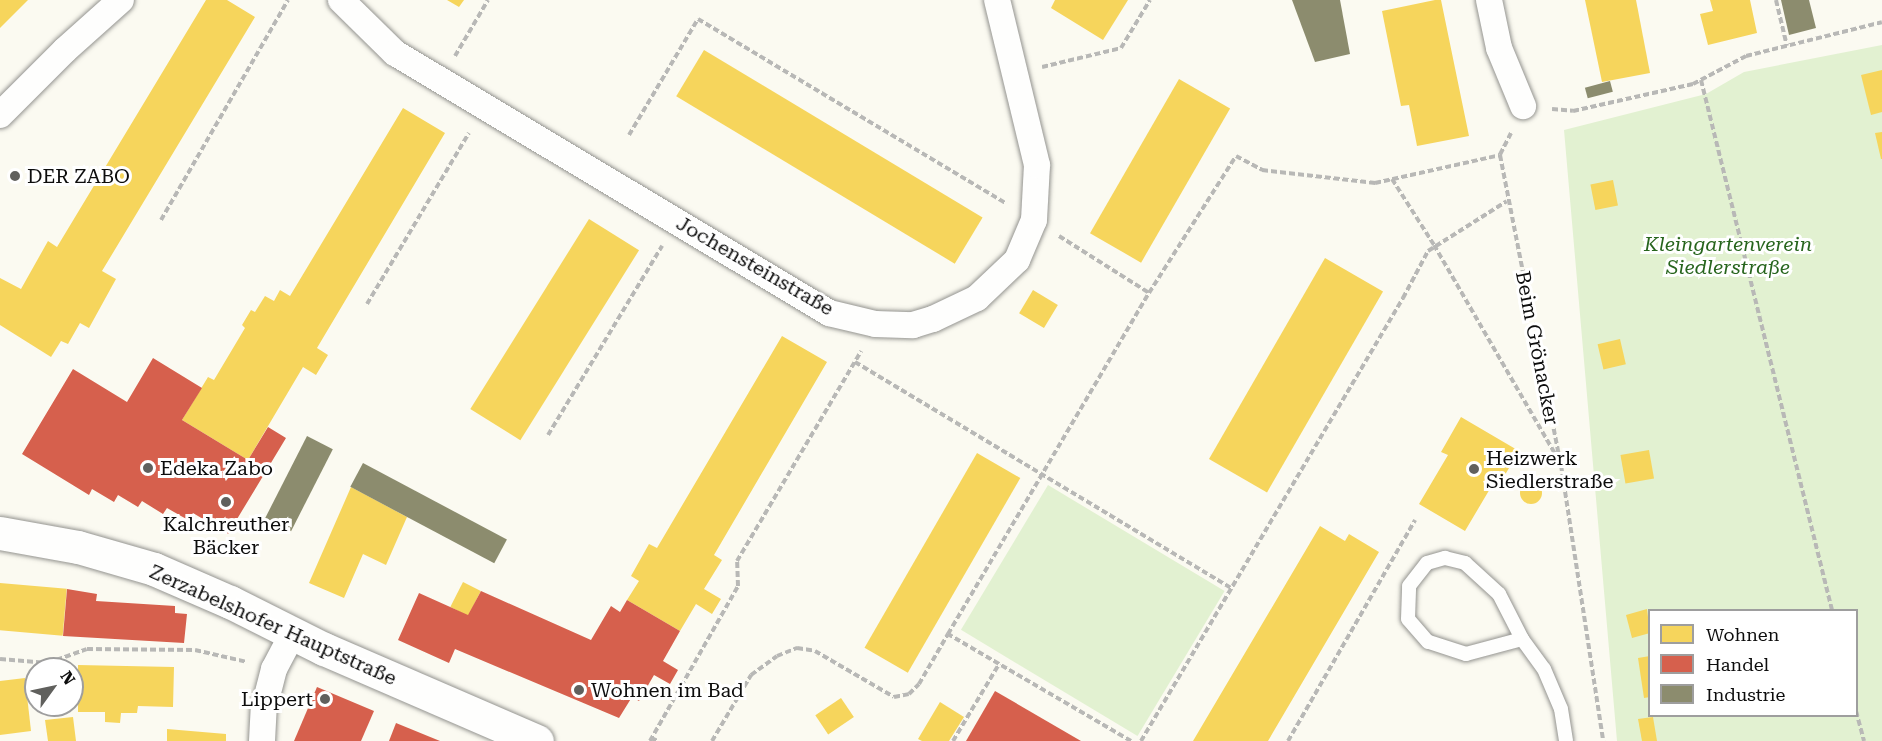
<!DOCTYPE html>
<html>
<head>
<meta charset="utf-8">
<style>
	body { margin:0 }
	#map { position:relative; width:1882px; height:741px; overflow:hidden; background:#fbfaf1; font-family:"Roboto Serif",serif }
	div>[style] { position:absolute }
	.green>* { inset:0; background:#e2f1d1; transform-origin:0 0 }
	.homes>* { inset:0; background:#f6d55c; transform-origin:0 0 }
	.round { border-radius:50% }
	.shops>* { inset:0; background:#d6604d }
	.industry>* { inset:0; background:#8c8c6e; transform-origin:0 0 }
	.path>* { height:4px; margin-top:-2px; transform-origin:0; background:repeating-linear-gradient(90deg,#b8b8b6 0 6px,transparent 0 9px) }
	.roads { filter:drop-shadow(0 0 2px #949490) drop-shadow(0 0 2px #949490) }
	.service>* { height:14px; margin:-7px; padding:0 7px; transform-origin:7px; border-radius:7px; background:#fefefd }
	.minor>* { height:26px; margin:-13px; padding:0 13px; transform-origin:13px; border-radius:13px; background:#fefefd }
	.tertiary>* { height:33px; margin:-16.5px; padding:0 16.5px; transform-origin:16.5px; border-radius:16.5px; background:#fefefd }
	.dots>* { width:16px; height:16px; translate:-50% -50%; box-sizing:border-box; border:3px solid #fff; border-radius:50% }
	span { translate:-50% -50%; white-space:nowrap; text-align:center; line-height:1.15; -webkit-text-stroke:6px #fff; paint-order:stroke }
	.poi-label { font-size:20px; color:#0d0d0d }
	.left { translate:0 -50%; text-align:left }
	.right { translate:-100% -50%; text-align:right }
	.park-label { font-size:20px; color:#27651d; font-style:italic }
	.street-label { font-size:20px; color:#0d0d0d }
	.legend { position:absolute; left:1648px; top:609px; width:210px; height:108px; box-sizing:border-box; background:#fff; border:2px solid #9e9e9e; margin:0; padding:8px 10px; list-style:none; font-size:18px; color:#0d0d0d }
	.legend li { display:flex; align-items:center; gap:12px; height:30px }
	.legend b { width:30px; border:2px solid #9e9e9e }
	.north { position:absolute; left:24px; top:657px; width:60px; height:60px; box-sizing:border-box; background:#fff; border:2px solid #9e9e9e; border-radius:50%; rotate:57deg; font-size:16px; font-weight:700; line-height:24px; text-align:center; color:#0d0d0d }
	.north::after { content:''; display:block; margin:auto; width:21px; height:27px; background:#60605d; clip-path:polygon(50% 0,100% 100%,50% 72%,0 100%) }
</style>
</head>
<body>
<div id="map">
	<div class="green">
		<div style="clip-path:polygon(evenodd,1882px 45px,1882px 741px,1617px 741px,1564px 130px,1706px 94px,1744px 72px,1882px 45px,1650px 610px,1856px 610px,1856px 716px,1650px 716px,1650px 610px)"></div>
		<div style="left:1048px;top:485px;width:206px;height:169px;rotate:31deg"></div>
	</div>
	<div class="homes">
		<div style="clip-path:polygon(0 0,28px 0,0 28px)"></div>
		<div style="clip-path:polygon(206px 0,227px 0,255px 17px,102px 271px,116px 279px,89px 328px,80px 323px,68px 344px,61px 341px,51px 357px,0 325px,0 278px,21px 289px,48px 241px,57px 247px)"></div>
		<div style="clip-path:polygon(447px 0,464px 0,459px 7px)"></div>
		<div style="clip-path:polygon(1055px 0,1128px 0,1103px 40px,1051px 8px)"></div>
		<div style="clip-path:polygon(1435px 0,1441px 0,1469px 136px,1417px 146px,1409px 105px,1401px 106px,1382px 11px)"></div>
		<div style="clip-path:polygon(1585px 0,1636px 0,1650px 73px,1602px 82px)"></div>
		<div style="clip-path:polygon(1710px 0,1750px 0,1757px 33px,1708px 45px,1700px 14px,1713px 11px)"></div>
		<div style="left:704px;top:50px;width:325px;height:54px;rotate:31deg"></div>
		<div style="clip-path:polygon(1882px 70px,1882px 112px,1871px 115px,1861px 75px)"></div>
		<div style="left:1179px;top:79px;width:59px;height:178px;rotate:30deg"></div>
		<div style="clip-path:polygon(403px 108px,445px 133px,317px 348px,328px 355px,316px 375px,303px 367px,248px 460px,182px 420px,208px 377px,214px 380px,245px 328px,242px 325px,251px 310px,255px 312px,265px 296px,274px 301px,280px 290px,290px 296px)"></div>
		<div style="clip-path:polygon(1882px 132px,1882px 159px,1881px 159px,1875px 133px)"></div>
		<div style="left:1613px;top:180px;width:26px;height:23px;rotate:79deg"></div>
		<div style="left:589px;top:219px;width:59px;height:224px;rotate:32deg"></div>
		<div style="left:1325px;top:258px;width:67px;height:232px;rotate:30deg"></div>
		<div style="left:1033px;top:290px;width:29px;height:27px;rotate:31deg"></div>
		<div style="clip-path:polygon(782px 336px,827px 362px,714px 555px,722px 560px,704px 589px,721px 599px,712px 614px,696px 604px,680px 631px,627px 600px,639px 581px,631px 576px,649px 544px,657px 548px)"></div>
		<div style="left:1620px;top:339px;width:26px;height:23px;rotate:77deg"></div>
		<div style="clip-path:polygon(1461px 417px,1519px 451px,1499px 485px,1494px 482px,1465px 531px,1419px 504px,1448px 455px,1441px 452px)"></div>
		<div style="left:1649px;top:450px;width:29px;height:29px;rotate:80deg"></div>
		<div style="left:977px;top:453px;width:50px;height:225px;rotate:30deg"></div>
		<div class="round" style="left:1520px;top:482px;width:22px;height:22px"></div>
		<div style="clip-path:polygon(351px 487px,407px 517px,386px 565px,363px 554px,344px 598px,309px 583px)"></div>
		<div style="clip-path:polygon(1320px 526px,1345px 541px,1349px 534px,1379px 552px,1268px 741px,1193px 741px)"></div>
		<div style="left:463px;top:582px;width:20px;height:28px;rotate:27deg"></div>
		<div style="left:0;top:583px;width:67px;height:47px;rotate:5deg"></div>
		<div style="clip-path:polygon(1647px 609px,1650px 633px,1632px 638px,1626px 615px)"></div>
		<div style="clip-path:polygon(1650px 656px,1650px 697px,1644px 698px,1638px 658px)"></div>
		<div style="clip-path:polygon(78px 665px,174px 667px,173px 707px,138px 706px,137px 713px,121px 713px,120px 723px,105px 722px,105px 712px,78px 712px)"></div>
		<div style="clip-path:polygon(25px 678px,31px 731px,0 735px,0 681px)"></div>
		<div style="left:841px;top:698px;width:23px;height:31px;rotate:56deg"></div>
		<div style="clip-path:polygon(940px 702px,964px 717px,949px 741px,922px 741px,918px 739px)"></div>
		<div style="clip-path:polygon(73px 717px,76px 741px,48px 741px,45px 720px)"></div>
		<div style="clip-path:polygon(1653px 717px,1657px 741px,1642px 741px,1638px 719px)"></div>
		<div style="clip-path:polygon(167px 729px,226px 734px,226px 741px,167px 741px)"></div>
	</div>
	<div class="shops">
		<div style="clip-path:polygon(153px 358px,202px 388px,182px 420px,248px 460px,268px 427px,286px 438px,228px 534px,193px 513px,188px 520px,167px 508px,163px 514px,142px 501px,138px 507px,118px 495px,114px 502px,92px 489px,89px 495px,22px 454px,73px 369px,127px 402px)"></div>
		<div style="clip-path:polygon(67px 589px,97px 594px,96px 601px,175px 606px,175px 613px,187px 614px,184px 643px,63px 636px)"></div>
		<div style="clip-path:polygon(481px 591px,591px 640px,611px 606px,620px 612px,627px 600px,680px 631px,663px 661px,678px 670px,670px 684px,654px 675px,639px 701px,632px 697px,619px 718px,455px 649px,449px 663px,398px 640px,419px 593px,468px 615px)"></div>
		<div style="clip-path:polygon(317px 687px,374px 711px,361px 741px,294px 741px)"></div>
		<div style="clip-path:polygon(995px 691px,1081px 741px,966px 741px)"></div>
		<div style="clip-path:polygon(396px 723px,440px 741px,389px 741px)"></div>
	</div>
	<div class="industry">
		<div style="clip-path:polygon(1292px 0,1340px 0,1350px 54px,1315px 62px)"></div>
		<div style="clip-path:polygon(1781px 0,1809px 0,1816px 28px,1789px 35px)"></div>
		<div style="left:1610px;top:81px;width:11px;height:26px;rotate:75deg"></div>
		<div style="left:307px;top:436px;width:29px;height:92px;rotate:27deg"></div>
		<div style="left:363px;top:463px;width:163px;height:27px;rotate:28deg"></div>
	</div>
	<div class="path">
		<div style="left:1776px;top:0;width:47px;rotate:76.6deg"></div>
		<div style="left:455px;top:56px;width:65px;rotate:-59.5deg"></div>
		<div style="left:1042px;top:67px;width:81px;rotate:-13.5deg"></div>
		<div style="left:1121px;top:48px;width:56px;rotate:-58.9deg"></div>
		<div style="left:1701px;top:80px;width:546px;rotate:76.12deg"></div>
		<div style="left:1552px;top:109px;width:21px;rotate:5deg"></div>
		<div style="left:1573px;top:111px;width:123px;rotate:-12.7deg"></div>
		<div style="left:1693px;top:84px;width:60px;rotate:-27.8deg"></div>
		<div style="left:1746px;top:56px;width:140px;rotate:-14deg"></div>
		<div style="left:1511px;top:133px;width:25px;rotate:117deg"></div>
		<div style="left:1500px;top:155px;width:316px;rotate:78.9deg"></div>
		<div style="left:1561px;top:465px;width:279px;rotate:81.3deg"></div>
		<div style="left:629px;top:135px;width:135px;rotate:-59.3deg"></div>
		<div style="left:698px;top:19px;width:359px;rotate:30.9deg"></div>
		<div style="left:1392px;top:179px;width:78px;rotate:57.5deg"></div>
		<div style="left:1434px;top:245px;width:250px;rotate:59.9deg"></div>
		<div style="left:161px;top:220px;width:254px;rotate:-60deg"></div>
		<div style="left:1059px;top:236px;width:107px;rotate:32.3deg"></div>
		<div style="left:367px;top:304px;width:199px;rotate:-59.2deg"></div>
		<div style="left:855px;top:362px;width:439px;rotate:31deg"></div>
		<div style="left:548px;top:435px;width:221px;rotate:-58.9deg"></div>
		<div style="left:0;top:659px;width:48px;rotate:4.8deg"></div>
		<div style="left:48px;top:663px;width:41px;rotate:-19.7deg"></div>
		<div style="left:87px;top:649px;width:108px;rotate:0.5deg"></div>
		<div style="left:195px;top:650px;width:53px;rotate:13deg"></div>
		<div style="left:1856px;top:711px;width:31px;rotate:75deg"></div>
		<div style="left:651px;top:738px;width:8px;rotate:23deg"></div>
		<div style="left:650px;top:741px;width:178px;rotate:-60.4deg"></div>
		<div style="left:738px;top:586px;width:25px;rotate:-92deg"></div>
		<div style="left:737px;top:561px;width:244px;rotate:-59.4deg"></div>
		<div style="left:712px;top:741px;width:77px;rotate:-59.4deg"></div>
		<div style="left:751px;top:675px;width:32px;rotate:-36deg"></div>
		<div style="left:777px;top:656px;width:22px;rotate:-22deg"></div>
		<div style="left:797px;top:648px;width:18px;rotate:9deg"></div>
		<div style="left:815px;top:651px;width:91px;rotate:30.2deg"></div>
		<div style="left:894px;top:697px;width:15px;rotate:-11deg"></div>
		<div style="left:909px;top:694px;width:14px;rotate:-45deg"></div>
		<div style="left:919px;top:684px;width:58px;rotate:-59.9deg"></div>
		<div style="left:953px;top:741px;width:90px;rotate:-59.1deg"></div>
		<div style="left:1131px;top:741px;width:212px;rotate:-149.7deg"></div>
		<div style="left:948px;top:634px;width:396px;rotate:-59.5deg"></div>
		<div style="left:1149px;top:293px;width:162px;rotate:-57.6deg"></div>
		<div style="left:1236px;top:156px;width:30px;rotate:28deg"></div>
		<div style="left:1262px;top:170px;width:114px;rotate:6.6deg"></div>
		<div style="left:1375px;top:183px;width:128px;rotate:-12.6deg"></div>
		<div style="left:1141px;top:741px;width:515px;rotate:-59.4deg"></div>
		<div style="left:1403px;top:298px;width:53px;rotate:-62deg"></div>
		<div style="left:1428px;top:251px;width:93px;rotate:-32.3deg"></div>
		<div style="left:1288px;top:741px;width:255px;rotate:-60.1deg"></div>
	</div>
	<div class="roads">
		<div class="service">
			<div style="left:1522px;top:639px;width:58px;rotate:165deg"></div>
			<div style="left:1466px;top:654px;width:40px;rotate:-162deg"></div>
			<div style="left:1428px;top:642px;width:30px;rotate:-131deg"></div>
			<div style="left:1408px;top:619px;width:33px;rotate:-88deg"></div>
			<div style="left:1409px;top:586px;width:29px;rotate:-52deg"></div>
			<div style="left:1427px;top:563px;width:19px;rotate:-16deg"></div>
			<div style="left:1445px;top:558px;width:21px;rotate:14deg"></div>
			<div style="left:1465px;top:563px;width:46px;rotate:42.4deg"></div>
			<div style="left:1499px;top:594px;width:51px;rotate:62.9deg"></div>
			<div style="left:1522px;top:639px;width:37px;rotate:54deg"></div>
			<div style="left:1544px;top:669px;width:43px;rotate:67deg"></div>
			<div style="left:1561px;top:709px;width:32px;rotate:81deg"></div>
		</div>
		<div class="minor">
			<div style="left:341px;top:0;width:76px;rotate:44.5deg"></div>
			<div style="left:395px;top:53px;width:506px;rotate:30.92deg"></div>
			<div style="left:829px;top:313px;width:47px;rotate:13.4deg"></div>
			<div style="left:875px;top:324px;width:38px;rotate:2deg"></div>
			<div style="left:913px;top:325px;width:21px;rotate:-17deg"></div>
			<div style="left:933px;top:319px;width:49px;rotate:-25.5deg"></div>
			<div style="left:977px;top:298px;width:55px;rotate:-43.5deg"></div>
			<div style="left:1017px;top:260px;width:43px;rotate:-67deg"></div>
			<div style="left:1034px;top:220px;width:55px;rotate:-86.9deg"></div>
			<div style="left:1037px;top:165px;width:170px;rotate:-103.6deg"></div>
			<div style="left:1489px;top:0;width:49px;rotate:78.2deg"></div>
			<div style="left:1499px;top:48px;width:63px;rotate:67.5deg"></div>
			<div style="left:0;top:115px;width:92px;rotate:-45deg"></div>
			<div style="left:65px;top:50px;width:75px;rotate:-41.8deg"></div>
			<div style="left:262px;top:741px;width:33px;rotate:-87deg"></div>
			<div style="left:264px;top:708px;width:40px;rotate:-75.6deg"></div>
			<div style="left:274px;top:669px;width:41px;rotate:-62.2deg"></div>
		</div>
		<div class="tertiary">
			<div style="left:0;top:533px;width:79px;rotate:10.2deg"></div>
			<div style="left:78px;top:547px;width:79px;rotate:16.1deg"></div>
			<div style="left:154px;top:569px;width:83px;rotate:23.5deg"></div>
			<div style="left:230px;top:602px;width:105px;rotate:26.6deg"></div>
			<div style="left:324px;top:649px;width:232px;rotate:23.4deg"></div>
		</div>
	</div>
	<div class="dots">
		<div style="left:15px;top:176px;background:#60605d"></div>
		<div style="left:148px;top:468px;background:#60605d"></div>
		<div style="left:1474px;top:469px;background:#60605d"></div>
		<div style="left:226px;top:502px;background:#60605d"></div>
		<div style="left:579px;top:690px;background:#60605d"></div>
		<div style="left:325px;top:699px;background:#60605d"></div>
	</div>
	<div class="poi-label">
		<span class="left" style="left:27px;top:176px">DER ZABO</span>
		<span class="left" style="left:1486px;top:470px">Heizwerk<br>Siedlerstraße</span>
		<span class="left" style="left:160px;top:468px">Edeka Zabo</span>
		<span style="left:226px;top:536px">Kalchreuther<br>Bäcker</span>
		<span class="left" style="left:591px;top:690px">Wohnen im Bad</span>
		<span class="right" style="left:313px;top:699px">Lippert</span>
	</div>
	<div class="park-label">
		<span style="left:1728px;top:256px">Kleingartenverein<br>Siedlerstraße</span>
	</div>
	<div class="street-label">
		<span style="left:755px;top:266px;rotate:30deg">Jochensteinstraße</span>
		<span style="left:1537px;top:348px;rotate:79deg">Beim Grönacker</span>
		<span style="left:273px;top:625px;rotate:24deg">Zerzabelshofer Hauptstraße</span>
	</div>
	<ul class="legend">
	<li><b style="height:16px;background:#f6d55c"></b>Wohnen</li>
	<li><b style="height:16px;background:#d6604d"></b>Handel</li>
	<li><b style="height:16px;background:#8c8c6e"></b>Industrie</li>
	</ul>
	<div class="north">N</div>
</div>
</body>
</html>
